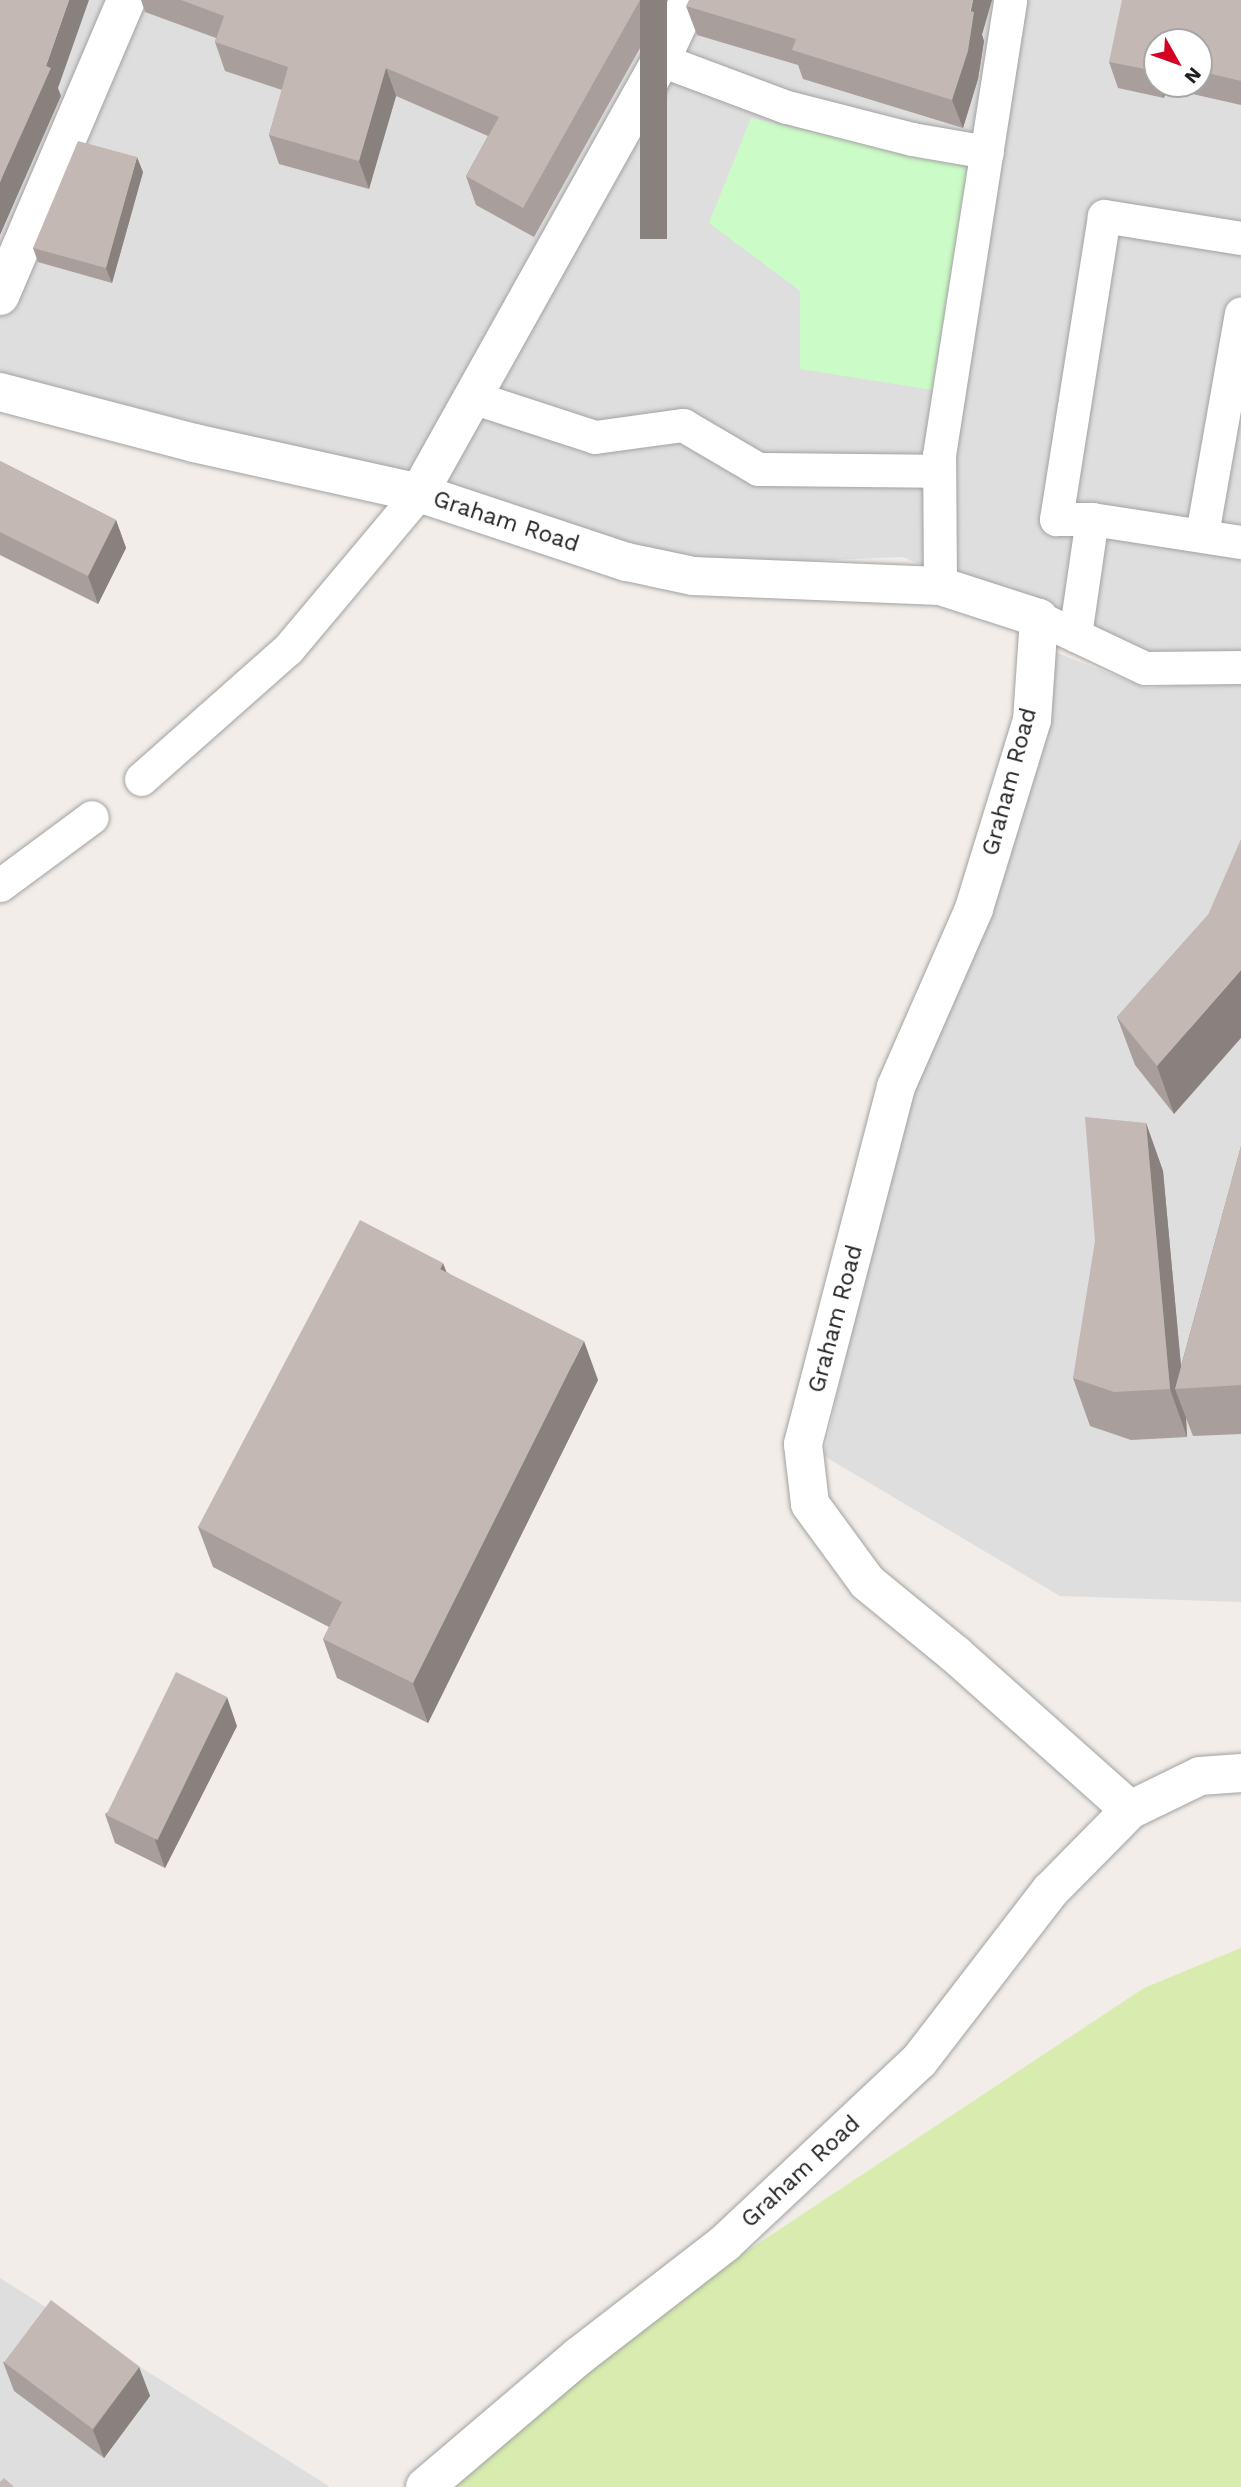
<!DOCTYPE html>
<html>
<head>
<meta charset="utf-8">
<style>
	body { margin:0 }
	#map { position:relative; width:1241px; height:2487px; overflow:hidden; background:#f2ede8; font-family:"Work Sans",sans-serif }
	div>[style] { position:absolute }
	.residential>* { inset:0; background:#dfdedf }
	.grass>* { inset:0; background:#d7ecae }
	.park>* { inset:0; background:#cbfbc6 }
	.roads { filter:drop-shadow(0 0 2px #a2a2a2) drop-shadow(0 0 2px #a2a2a2) }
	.service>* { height:33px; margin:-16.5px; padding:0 16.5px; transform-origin:16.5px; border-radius:16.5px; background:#fff }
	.minor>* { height:38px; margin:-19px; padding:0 19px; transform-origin:19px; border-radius:19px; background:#fff }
	.tertiary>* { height:38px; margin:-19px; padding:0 19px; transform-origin:19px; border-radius:19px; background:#fff }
	.wall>* { inset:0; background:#a89e9b }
	.shaded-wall>* { inset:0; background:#88817e; transform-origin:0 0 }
	.building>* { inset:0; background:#c3b8b4; transform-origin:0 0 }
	span { translate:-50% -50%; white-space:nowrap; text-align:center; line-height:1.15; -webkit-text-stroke:7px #fff; paint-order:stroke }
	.street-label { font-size:23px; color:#212121 }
	.north { position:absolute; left:1143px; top:28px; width:70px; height:70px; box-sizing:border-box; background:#fff; border:2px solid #a6a6a6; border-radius:50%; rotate:130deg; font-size:19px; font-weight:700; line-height:28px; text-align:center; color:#212121 }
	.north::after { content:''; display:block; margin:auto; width:24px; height:32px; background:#d30023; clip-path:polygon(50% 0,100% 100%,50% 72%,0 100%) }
</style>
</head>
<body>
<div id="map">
	<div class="residential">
		<div style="clip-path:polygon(0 0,673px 0,411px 477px,0 373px)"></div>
		<div style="clip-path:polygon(evenodd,697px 0,1241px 0,1241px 653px,1151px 663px,903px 557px,695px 565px,437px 490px,697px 0,1157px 42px,1199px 42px,1199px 84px,1157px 84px,1157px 42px)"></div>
		<div style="clip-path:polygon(1052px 651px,1147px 688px,1241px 680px,1241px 1602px,1060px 1596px,824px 1456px,897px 1123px,1001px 877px,1051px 719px)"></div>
		<div style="clip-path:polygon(0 2278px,330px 2487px,0 2487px)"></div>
	</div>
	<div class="grass">
		<div style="clip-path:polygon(1241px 1948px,1241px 2487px,411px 2487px,457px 2443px,1144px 1988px)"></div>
	</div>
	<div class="park">
		<div style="clip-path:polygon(751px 118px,974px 169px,933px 390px,800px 369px,800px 291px,709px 223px)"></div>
	</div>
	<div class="roads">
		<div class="service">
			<div style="left:661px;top:60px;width:134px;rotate:20.5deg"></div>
			<div style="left:787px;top:107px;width:129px;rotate:14.4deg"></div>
			<div style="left:912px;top:139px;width:76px;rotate:9.8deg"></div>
			<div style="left:1241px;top:238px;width:139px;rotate:-170.9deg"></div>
			<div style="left:1104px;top:216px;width:307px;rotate:99deg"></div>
			<div style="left:1056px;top:519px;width:36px"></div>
			<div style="left:1092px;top:519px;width:151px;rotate:8.8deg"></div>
			<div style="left:472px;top:397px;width:129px;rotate:18deg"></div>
			<div style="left:595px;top:437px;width:89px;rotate:-7.8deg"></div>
			<div style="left:683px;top:425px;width:87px;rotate:30.4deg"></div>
			<div style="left:758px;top:469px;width:181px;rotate:0.6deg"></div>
			<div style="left:1202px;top:534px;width:224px;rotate:-80deg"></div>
			<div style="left:940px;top:586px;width:131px;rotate:-90.4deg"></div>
			<div style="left:939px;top:455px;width:461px;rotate:-81.1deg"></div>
			<div style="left:1039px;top:618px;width:117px;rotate:25.3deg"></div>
			<div style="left:1145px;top:668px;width:96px;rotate:-0.6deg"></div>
			<div style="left:1075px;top:635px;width:117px;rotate:-81.7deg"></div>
			<div style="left:141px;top:779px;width:196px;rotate:-41.5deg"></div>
			<div style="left:288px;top:649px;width:204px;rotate:-50deg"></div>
			<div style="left:0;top:885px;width:114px;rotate:-36.5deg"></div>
		</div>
		<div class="minor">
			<div style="left:0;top:296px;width:322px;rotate:-66.9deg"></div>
		</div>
		<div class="tertiary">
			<div style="left:0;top:392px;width:201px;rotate:14.7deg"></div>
			<div style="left:194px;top:443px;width:230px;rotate:12.5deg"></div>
			<div style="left:419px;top:493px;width:219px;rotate:18.4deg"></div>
			<div style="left:627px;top:562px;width:67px;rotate:12deg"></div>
			<div style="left:693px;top:576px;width:247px;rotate:2.3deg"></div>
			<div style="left:940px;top:586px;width:104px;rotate:17.9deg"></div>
			<div style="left:1039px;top:618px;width:102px;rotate:93.9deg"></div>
			<div style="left:1032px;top:720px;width:198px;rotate:107.1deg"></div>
			<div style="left:974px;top:909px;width:194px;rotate:113.7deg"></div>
			<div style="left:896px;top:1087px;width:369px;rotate:104.6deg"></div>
			<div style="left:803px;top:1444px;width:60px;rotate:83.3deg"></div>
			<div style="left:810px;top:1504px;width:97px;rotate:53.8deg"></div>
			<div style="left:867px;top:1582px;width:114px;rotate:39.3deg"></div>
			<div style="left:955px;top:1654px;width:234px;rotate:41.7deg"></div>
			<div style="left:419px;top:493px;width:496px;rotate:-60.8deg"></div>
			<div style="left:661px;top:60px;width:66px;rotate:-65deg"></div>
			<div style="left:425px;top:2487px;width:202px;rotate:-40.4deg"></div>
			<div style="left:579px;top:2356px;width:185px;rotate:-37.7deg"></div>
			<div style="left:725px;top:2243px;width:266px;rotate:-43.2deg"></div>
			<div style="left:919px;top:2061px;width:215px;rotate:-52.4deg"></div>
			<div style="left:1050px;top:1891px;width:114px;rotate:-45.4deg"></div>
			<div style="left:1130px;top:1810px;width:78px;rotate:-25.9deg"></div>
			<div style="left:1200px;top:1776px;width:41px;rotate:-4.2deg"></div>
		</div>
	</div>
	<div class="wall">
		<div style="clip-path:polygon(141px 0,667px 0,534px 237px,476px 205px,466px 176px,488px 136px,396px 96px,369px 189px,279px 164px,269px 135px,282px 90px,225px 71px,215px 42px,216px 38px,145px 12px)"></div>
		<div style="clip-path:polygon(evenodd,1241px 0,1241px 105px,1166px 88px,1164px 98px,1118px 88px,1109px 62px,1241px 0,1157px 42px,1199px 42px,1199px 84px,1157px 84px,1157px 42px)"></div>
		<div style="clip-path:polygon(686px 6px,982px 35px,984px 41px,978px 79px,963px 128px,803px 79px,798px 65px,697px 35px)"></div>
		<div style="clip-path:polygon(143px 172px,112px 283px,38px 262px,33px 248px)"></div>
		<div style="clip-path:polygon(0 461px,116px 520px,126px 548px,98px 604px,0 555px)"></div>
		<div style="clip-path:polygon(1208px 915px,1174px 1114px,1135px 1065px,1117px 1017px)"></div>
		<div style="clip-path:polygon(1146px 1123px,1163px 1171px,1181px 1366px,1241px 1146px,1241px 1434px,1193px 1436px,1186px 1418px,1187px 1437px,1131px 1440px,1090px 1426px,1073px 1378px)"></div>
		<div style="clip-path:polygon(447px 1272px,598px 1380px,428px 1723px,337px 1678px,323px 1639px,329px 1627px,213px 1567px,198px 1527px)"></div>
		<div style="clip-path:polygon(237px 1726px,165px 1868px,115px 1843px,105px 1814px)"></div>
		<div style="clip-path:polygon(3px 2362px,139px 2367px,150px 2396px,104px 2458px,14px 2391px)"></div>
	</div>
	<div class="shaded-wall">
		<div style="clip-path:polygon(69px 0,89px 0,58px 88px,61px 96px,0 235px,0 182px,46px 66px)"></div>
		<div style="left:640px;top:0;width:27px;height:239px"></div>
		<div style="clip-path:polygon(973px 0,992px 0,982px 35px,984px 41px,978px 79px,963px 128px,952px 100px)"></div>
		<div style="clip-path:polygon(386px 68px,396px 96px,369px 189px,359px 161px)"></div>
		<div style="clip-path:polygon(1159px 84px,1165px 84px,1166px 88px,1164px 98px)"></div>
		<div style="clip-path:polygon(137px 157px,143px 172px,112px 283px,106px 268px)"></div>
		<div style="clip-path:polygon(116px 520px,126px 548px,98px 604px,88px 576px)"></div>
		<div style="clip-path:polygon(1241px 970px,1241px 1038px,1174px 1114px,1157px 1066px)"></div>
		<div style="clip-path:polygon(1146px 1123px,1163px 1171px,1183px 1388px,1175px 1389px,1186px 1418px,1187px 1437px,1170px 1389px)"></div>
		<div style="clip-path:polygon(443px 1263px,458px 1302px,440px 1269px)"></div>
		<div style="clip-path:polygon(584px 1341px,598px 1380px,428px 1723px,413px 1683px)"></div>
		<div style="clip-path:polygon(227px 1697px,237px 1726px,165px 1868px,155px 1840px)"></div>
		<div style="clip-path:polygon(139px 2367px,150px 2396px,104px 2458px,93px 2430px)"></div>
	</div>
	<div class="building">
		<div style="clip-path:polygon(0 0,69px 0,46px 66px,51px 68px,0 182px)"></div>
		<div style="clip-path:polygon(181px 0,640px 0,523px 208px,466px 176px,499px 117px,386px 68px,359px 161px,269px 135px,288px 67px,215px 42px,224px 16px)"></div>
		<div style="clip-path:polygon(689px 0,973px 0,970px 11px,974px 12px,968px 51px,952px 100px,792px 50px,796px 39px,686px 6px)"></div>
		<div style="clip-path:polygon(1122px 0,1241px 0,1241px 81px,1199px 71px,1199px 42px,1157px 42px,1157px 62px,1155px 71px,1109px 62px)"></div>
		<div style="clip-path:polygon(78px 141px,137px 157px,106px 268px,33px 248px)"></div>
		<div style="clip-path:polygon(0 461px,116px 520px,88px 576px,0 532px)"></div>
		<div style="clip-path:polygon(1241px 839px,1241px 970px,1157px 1066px,1117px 1017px,1208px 915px)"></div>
		<div style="clip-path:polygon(1085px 1117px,1146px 1123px,1170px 1389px,1114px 1392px,1073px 1378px,1095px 1241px)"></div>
		<div style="clip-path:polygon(1241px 1146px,1241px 1385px,1175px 1389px)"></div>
		<div style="clip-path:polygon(360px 1220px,443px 1263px,440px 1269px,584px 1341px,413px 1683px,323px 1639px,342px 1602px,198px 1527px)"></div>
		<div style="left:176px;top:1672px;width:57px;height:159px;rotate:26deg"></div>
		<div style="left:51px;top:2300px;width:111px;height:78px;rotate:37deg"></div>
		<div style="clip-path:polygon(4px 2478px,14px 2487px,0 2487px,0 2482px)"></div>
	</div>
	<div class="street-label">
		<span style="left:506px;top:522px;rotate:18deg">Graham Road</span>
		<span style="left:1010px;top:782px;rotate:-75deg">Graham Road</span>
		<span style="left:836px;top:1319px;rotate:-75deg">Graham Road</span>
		<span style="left:801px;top:2172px;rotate:-43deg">Graham Road</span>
	</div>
	<div class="north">N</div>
</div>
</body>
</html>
